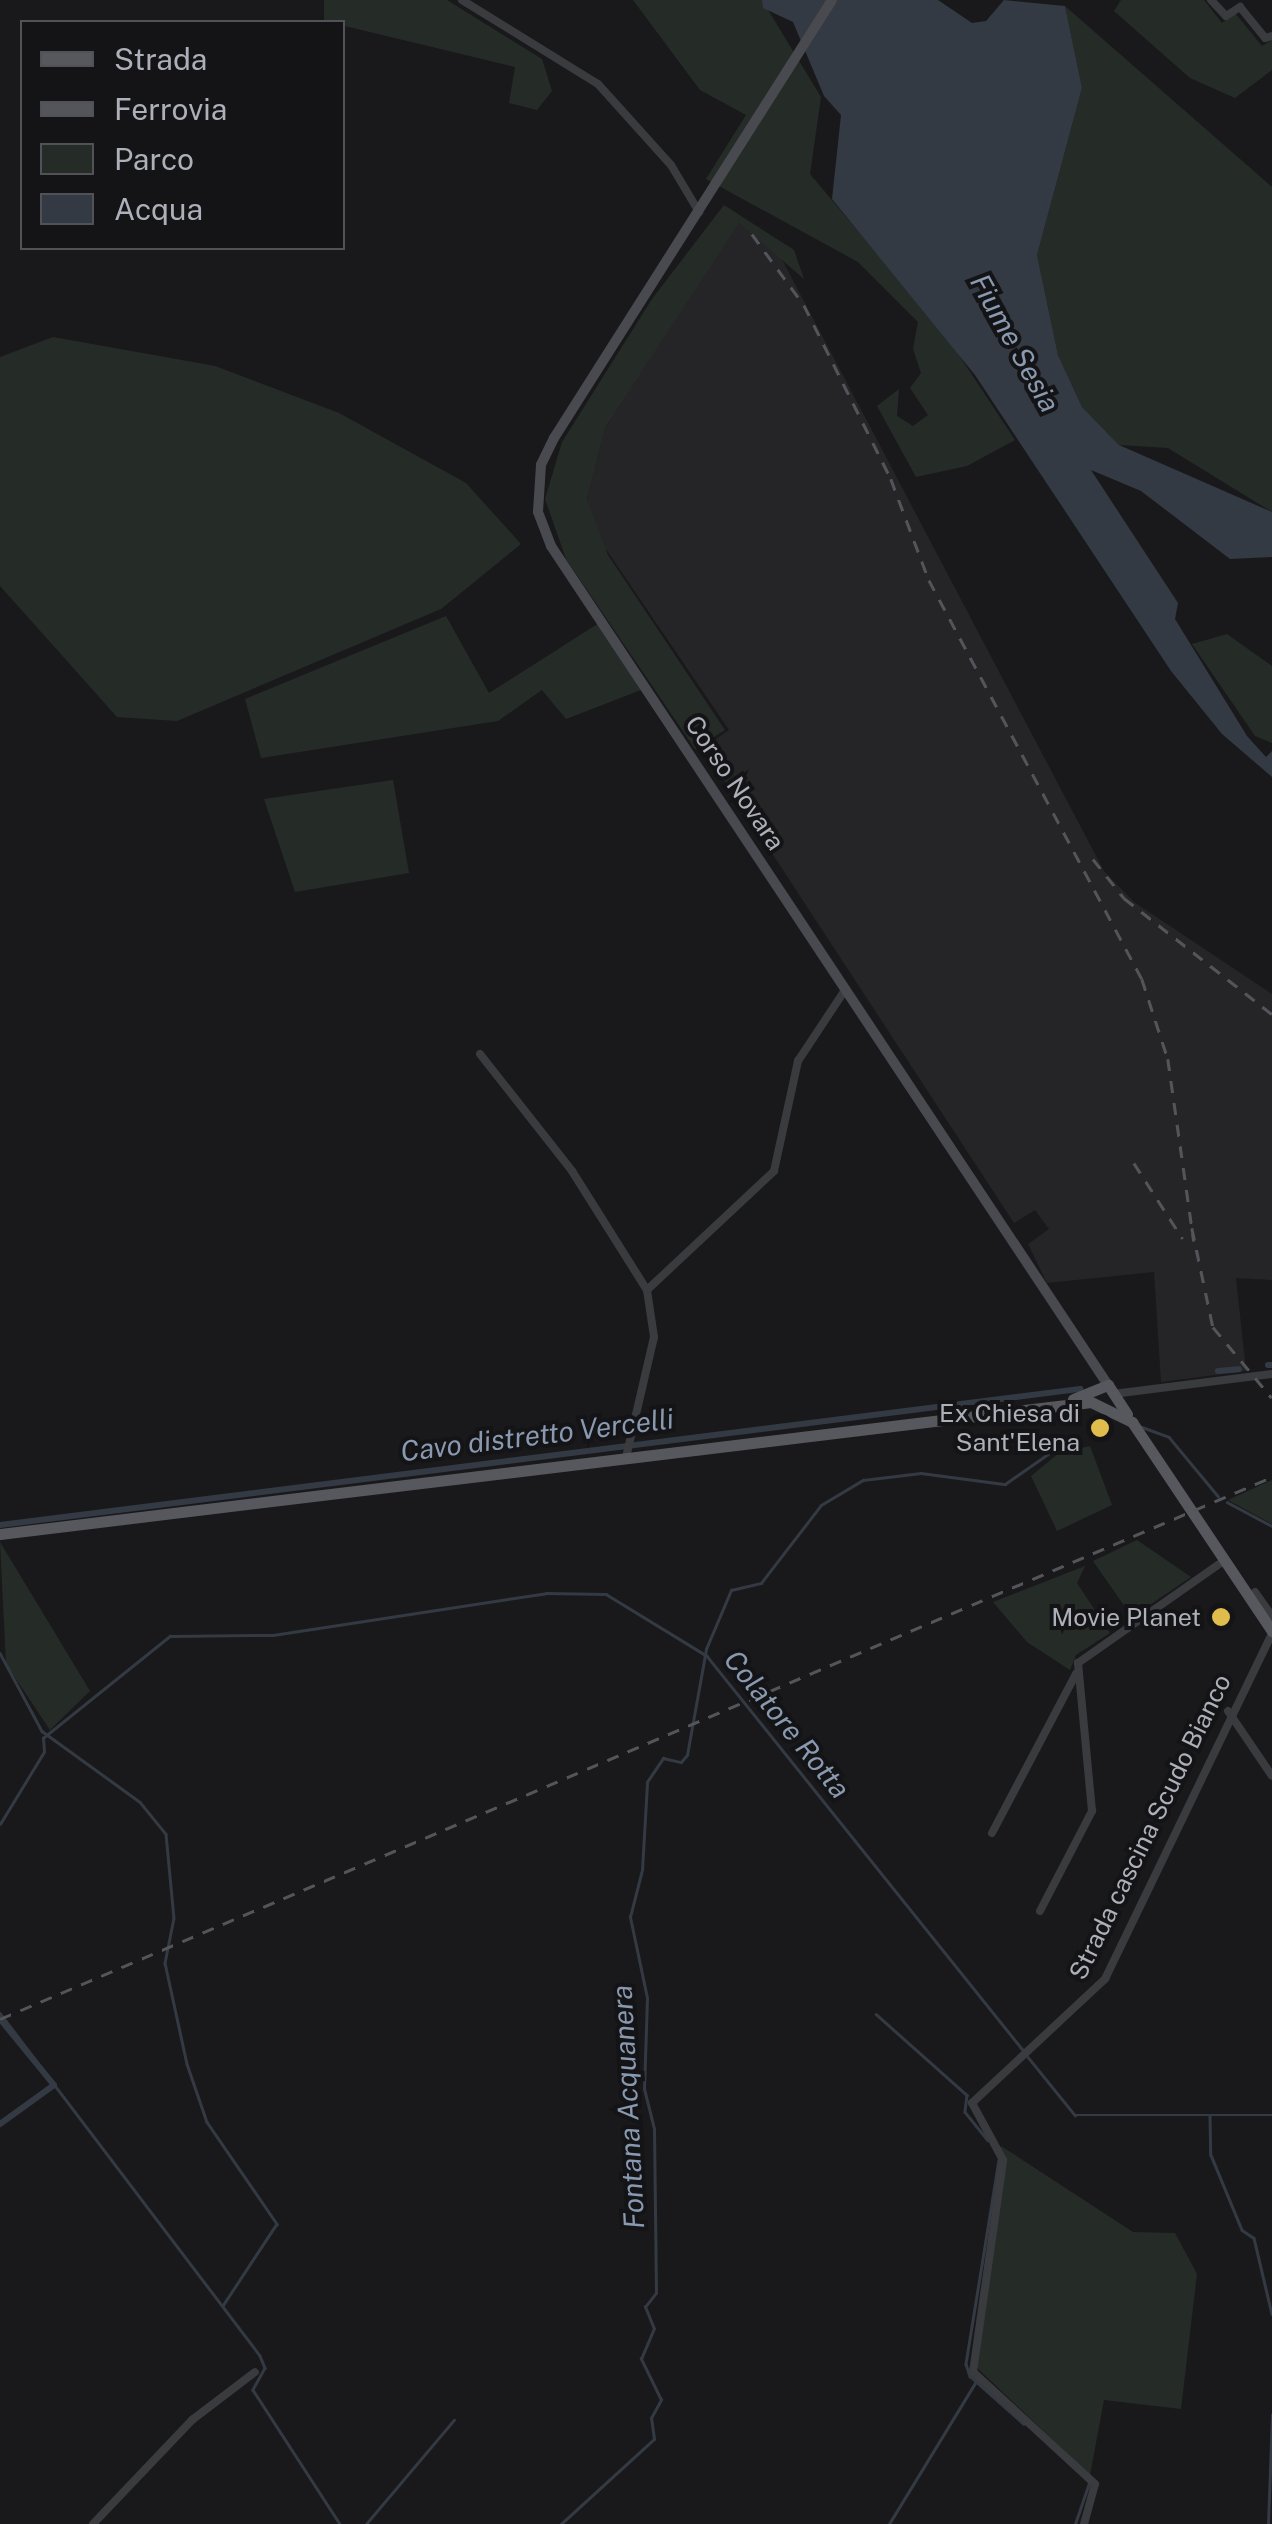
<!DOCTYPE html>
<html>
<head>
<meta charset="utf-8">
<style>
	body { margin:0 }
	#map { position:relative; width:1272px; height:2524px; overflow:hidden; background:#19191b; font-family:"Public Sans",sans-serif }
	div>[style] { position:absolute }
	.built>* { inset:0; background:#252528 }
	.green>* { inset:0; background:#252c27 }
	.water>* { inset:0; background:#343a43 }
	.stream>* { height:2.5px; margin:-1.25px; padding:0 1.25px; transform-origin:1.25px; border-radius:1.25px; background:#343a43 }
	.canal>* { height:6px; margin:-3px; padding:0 3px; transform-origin:3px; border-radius:3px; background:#343a43 }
	.street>* { height:8px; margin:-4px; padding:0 4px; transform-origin:4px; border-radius:4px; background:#3a3b3f }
	.secondary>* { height:10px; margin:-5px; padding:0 5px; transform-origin:5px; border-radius:5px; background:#494a4f }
	.primary>* { height:11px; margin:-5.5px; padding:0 5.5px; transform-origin:5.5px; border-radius:5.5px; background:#57585e }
	.rail>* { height:2.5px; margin-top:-1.25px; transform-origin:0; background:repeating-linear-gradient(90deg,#54555a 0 12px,transparent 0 22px) }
	.dots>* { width:28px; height:28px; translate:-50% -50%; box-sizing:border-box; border:5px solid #141416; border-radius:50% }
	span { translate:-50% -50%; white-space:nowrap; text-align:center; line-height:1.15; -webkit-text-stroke:8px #141416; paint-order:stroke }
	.street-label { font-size:25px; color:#adafb9 }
	.poi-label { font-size:25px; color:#adafb9 }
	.right { translate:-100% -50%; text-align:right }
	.water-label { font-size:28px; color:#8899b0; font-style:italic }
	.legend { position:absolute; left:20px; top:20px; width:325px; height:230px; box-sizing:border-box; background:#141416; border:2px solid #515257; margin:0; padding:12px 18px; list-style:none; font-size:30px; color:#adafb9 }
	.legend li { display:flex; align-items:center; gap:20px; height:50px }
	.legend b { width:50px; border:2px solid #515257 }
</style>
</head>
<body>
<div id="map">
	<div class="built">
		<div style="clip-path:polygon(739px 222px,777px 250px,1104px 871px,1134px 902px,1272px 994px,1272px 1280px,1236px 1278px,1246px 1371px,1161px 1382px,1154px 1272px,1047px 1283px,1028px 1244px,1049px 1229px,1035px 1210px,1014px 1223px,703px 748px,729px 730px,597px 536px,587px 499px,605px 428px)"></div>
	</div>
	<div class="green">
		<div style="clip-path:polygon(324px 0,447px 0,542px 59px,552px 91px,537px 110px,509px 103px,515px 67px,324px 21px)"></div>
		<div style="clip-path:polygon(633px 0,762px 0,821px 97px,810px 174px,947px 337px,1015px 440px,967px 466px,916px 477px,877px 406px,899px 389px,897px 416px,913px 426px,928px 415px,910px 388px,921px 373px,913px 349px,918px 322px,858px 262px,706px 179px,746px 115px,700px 90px)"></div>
		<div style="clip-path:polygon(1121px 0,1204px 0,1222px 23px,1235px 13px,1262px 46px,1272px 40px,1272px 70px,1235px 98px,1190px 78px,1114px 11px)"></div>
		<div style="clip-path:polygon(1065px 6px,1272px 187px,1272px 512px,1168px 448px,1119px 445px,1082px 407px,1058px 355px,1037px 255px,1082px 88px)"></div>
		<div style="clip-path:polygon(724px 205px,794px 250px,804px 279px,739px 223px,605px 428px,587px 499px,608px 555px,725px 730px,695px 749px,566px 559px,545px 499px,562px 442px,652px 299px)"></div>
		<div style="clip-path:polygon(53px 337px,215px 366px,339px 413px,466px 483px,521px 544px,441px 609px,177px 721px,117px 717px,0 586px,0 357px)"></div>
		<div style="clip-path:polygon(446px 616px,489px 693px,599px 623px,641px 690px,566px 719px,542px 690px,498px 721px,261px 758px,245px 699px)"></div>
		<div style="clip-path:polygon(1227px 634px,1272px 666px,1272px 743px,1255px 736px,1192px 644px)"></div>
		<div style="clip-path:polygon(393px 780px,409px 873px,295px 892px,264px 799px)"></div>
		<div style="clip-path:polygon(1090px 1446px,1112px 1505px,1057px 1531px,1031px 1476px,1059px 1453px)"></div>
		<div style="clip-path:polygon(1272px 1480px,1272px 1524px,1228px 1500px)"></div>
		<div style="clip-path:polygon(1137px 1540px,1191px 1577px,1132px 1617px,1093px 1561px)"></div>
		<div style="clip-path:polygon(0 1542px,90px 1691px,50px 1730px,6px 1664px)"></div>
		<div style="clip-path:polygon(1085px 1566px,1077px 1583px,1110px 1633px,1076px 1655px,1070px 1670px,1027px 1642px,993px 1602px)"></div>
		<div style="clip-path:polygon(1001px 2146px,1133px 2232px,1175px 2233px,1197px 2274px,1181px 2409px,1104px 2400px,1090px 2475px,975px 2366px)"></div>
	</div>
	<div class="water">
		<div style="clip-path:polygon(762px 0,938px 0,972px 23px,986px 21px,1004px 0,1065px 6px,1082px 88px,1037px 255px,1058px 355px,1082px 407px,1119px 445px,1272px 512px,1272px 557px,1230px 559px,1141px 491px,1091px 470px,1178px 603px,1175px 619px,1247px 736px,1266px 757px,1272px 751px,1272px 777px,1222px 734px,1171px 671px,975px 375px,832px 199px,841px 115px,824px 96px,793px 22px,763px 8px)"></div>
	</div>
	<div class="stream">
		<div style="left:1142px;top:1427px;width:29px;rotate:20deg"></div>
		<div style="left:1169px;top:1437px;width:77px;rotate:50.3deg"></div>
		<div style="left:1227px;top:1502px;width:51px;rotate:28.1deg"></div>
		<div style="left:0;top:1653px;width:89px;rotate:61.7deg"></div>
		<div style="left:42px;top:1731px;width:121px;rotate:35.9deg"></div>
		<div style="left:140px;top:1802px;width:41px;rotate:50.9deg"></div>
		<div style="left:166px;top:1834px;width:84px;rotate:84.6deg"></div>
		<div style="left:174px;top:1918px;width:46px;rotate:101.3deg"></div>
		<div style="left:165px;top:1963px;width:103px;rotate:77.7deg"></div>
		<div style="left:187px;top:2064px;width:61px;rotate:71deg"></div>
		<div style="left:207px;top:2122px;width:124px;rotate:55.5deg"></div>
		<div style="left:277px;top:2224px;width:98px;rotate:123.4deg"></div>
		<div style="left:0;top:1824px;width:84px;rotate:-58.6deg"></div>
		<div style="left:44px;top:1752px;width:14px;rotate:-94deg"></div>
		<div style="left:43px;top:1738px;width:163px;rotate:-38.8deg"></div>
		<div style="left:170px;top:1636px;width:103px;rotate:-0.6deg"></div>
		<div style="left:273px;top:1635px;width:276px;rotate:-8.7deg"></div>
		<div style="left:546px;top:1593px;width:60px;rotate:1deg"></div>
		<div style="left:606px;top:1594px;width:119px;rotate:31.5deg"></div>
		<div style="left:707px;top:1656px;width:505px;rotate:51.27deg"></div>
		<div style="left:0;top:2013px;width:430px;rotate:52.8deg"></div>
		<div style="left:260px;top:2356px;width:13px;rotate:67deg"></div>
		<div style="left:265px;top:2368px;width:25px;rotate:119deg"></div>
		<div style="left:253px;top:2390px;width:160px;rotate:57deg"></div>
		<div style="left:876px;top:2014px;width:122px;rotate:41.7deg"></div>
		<div style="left:967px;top:2095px;width:17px;rotate:97deg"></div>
		<div style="left:965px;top:2112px;width:36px;rotate:51deg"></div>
		<div style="left:1028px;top:2057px;width:75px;rotate:51deg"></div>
		<div style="left:1075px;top:2115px;width:197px"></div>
		<div style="left:1210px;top:2116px;width:39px;rotate:89deg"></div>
		<div style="left:1211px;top:2155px;width:81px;rotate:67.5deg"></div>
		<div style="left:1242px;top:2230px;width:14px;rotate:34deg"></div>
		<div style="left:1254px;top:2238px;width:78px;rotate:76.7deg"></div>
		<div style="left:999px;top:2160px;width:207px;rotate:99.2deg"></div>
		<div style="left:966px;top:2364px;width:13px;rotate:72deg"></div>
		<div style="left:970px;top:2376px;width:72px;rotate:41.6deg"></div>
		<div style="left:366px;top:2524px;width:136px;rotate:-49.8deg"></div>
		<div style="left:561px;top:2524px;width:126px;rotate:-42.4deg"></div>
		<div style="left:654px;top:2439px;width:21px;rotate:-98deg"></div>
		<div style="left:651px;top:2418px;width:21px;rotate:-61deg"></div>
		<div style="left:661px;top:2400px;width:46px;rotate:-116deg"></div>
		<div style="left:641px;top:2359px;width:33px;rotate:-67deg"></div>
		<div style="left:654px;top:2329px;width:24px;rotate:-112deg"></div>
		<div style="left:645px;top:2307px;width:18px;rotate:-52deg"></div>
		<div style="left:656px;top:2293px;width:164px;rotate:-90.7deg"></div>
		<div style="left:654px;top:2129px;width:41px;rotate:-104deg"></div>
		<div style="left:644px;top:2089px;width:91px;rotate:-88.1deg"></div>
		<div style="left:647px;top:1998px;width:83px;rotate:-101.9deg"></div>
		<div style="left:630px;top:1917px;width:49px;rotate:-75.7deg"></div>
		<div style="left:642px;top:1870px;width:88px;rotate:-86.7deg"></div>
		<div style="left:647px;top:1782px;width:29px;rotate:-56deg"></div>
		<div style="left:663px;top:1758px;width:18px;rotate:13deg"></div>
		<div style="left:681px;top:1762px;width:9px;rotate:-49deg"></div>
		<div style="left:687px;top:1755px;width:108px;rotate:-79.8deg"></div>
		<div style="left:706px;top:1649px;width:64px;rotate:-67deg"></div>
		<div style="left:731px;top:1590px;width:31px;rotate:-13deg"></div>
		<div style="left:761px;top:1583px;width:98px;rotate:-52.4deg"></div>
		<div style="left:821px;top:1505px;width:49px;rotate:-30.8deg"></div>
		<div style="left:863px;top:1480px;width:58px;rotate:-6.9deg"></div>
		<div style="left:921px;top:1473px;width:85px;rotate:7.5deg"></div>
		<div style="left:1005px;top:1484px;width:77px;rotate:-34.9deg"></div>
		<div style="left:889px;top:2524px;width:165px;rotate:-58.6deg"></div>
		<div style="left:1075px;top:2524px;width:43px;rotate:-71.1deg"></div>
		<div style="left:1268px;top:2524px;width:109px;rotate:-87.9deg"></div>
	</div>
	<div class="canal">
		<div style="left:1268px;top:1365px;width:4px"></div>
		<div style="left:1218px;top:1371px;width:21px;rotate:-5deg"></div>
		<div style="left:0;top:1525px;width:1089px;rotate:-7.18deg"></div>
		<div style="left:0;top:2019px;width:85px;rotate:50.7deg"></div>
		<div style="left:54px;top:2085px;width:67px;rotate:144.2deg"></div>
	</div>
	<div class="street">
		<div style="left:462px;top:0;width:160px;rotate:31.7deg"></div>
		<div style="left:598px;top:84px;width:109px;rotate:48deg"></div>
		<div style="left:671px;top:165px;width:55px;rotate:59.2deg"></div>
		<div style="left:1211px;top:0;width:22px;rotate:47deg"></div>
		<div style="left:1226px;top:16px;width:17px;rotate:-33deg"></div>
		<div style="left:1240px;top:7px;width:40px;rotate:51deg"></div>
		<div style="left:1265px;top:38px;width:7px;rotate:-16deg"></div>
		<div style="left:480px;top:1054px;width:149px;rotate:51.8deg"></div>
		<div style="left:572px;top:1171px;width:141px;rotate:57.8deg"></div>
		<div style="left:647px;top:1290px;width:48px;rotate:81.5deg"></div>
		<div style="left:654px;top:1337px;width:123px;rotate:103.1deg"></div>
		<div style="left:647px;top:1290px;width:174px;rotate:-43.1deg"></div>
		<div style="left:774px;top:1171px;width:113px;rotate:-77.7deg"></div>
		<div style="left:798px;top:1061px;width:85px;rotate:-56.5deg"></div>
		<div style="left:1113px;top:1394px;width:160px;rotate:-7.2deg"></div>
		<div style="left:1255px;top:1592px;width:29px;rotate:55deg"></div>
		<div style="left:1228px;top:1711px;width:78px;rotate:55.9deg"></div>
		<div style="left:992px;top:1833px;width:180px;rotate:-62.2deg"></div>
		<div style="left:1040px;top:1911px;width:113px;rotate:-62.5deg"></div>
		<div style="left:1092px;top:1811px;width:149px;rotate:-95.4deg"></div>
		<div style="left:1078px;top:1663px;width:179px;rotate:-35deg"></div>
		<div style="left:93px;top:2524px;width:144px;rotate:-46.4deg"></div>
		<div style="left:192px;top:2420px;width:79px;rotate:-37.3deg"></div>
		<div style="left:1084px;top:2524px;width:41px;rotate:-74.6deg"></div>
		<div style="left:1095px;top:2484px;width:166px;rotate:-137.4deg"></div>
		<div style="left:973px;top:2372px;width:214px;rotate:-81.9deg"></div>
		<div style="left:1003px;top:2160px;width:65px;rotate:-118.5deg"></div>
		<div style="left:972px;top:2103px;width:182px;rotate:-43deg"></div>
		<div style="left:1105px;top:1979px;width:384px;rotate:-64.2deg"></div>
	</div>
	<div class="secondary">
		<div style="left:832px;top:0;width:519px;rotate:122.4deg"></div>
		<div style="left:554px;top:438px;width:30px;rotate:116deg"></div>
		<div style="left:541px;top:465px;width:47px;rotate:93.7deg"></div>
		<div style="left:538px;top:512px;width:36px;rotate:69deg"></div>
		<div style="left:551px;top:546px;width:1007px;rotate:56.42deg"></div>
	</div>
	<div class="primary">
		<div style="left:1073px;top:1399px;width:38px;rotate:-22deg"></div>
		<div style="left:1108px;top:1385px;width:35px;rotate:57deg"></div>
		<div style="left:0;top:1534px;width:1099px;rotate:-6.9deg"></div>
		<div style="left:1091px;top:1402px;width:46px;rotate:26deg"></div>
		<div style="left:1132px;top:1422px;width:252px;rotate:56.2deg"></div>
	</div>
	<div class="rail">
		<div style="left:752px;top:234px;width:88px;rotate:53.8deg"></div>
		<div style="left:804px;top:305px;width:195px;rotate:63.4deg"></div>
		<div style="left:891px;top:479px;width:108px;rotate:69.4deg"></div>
		<div style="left:929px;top:580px;width:452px;rotate:61.9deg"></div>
		<div style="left:1142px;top:979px;width:84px;rotate:72deg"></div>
		<div style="left:1168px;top:1059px;width:184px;rotate:81.9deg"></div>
		<div style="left:1093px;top:859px;width:50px;rotate:51.5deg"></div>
		<div style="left:1124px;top:898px;width:188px;rotate:38.1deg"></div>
		<div style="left:1134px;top:1163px;width:90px;rotate:57.2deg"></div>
		<div style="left:1192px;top:1228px;width:101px;rotate:78deg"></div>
		<div style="left:1213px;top:1327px;width:92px;rotate:50.3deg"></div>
		<div style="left:0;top:2019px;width:1383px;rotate:-23.08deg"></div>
	</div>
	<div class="dots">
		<div style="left:1100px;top:1428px;background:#dfbc4c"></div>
		<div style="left:1221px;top:1617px;background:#dfbc4c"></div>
	</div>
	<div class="street-label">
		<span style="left:735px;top:783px;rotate:56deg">Corso Novara</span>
		<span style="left:1150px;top:1827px;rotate:-64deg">Strada cascina Scudo Bianco</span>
	</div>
	<div class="poi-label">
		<span class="right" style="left:1080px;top:1428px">Ex Chiesa di<br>Sant'Elena</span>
		<span class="right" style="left:1201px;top:1617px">Movie Planet</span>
	</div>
	<div class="water-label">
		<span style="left:1015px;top:343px;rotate:61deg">Fiume Sesia</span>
		<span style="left:537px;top:1435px;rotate:-7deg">Cavo distretto Vercelli</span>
		<span style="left:787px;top:1724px;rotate:51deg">Colatore Rotta</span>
		<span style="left:628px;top:2107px;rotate:-93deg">Fontana Acquanera</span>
	</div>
	<ul class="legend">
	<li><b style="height:12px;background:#57585e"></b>Strada</li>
	<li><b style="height:12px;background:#54555a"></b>Ferrovia</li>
	<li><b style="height:28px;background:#252c27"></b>Parco</li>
	<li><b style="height:28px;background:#343a43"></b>Acqua</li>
	</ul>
</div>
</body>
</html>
